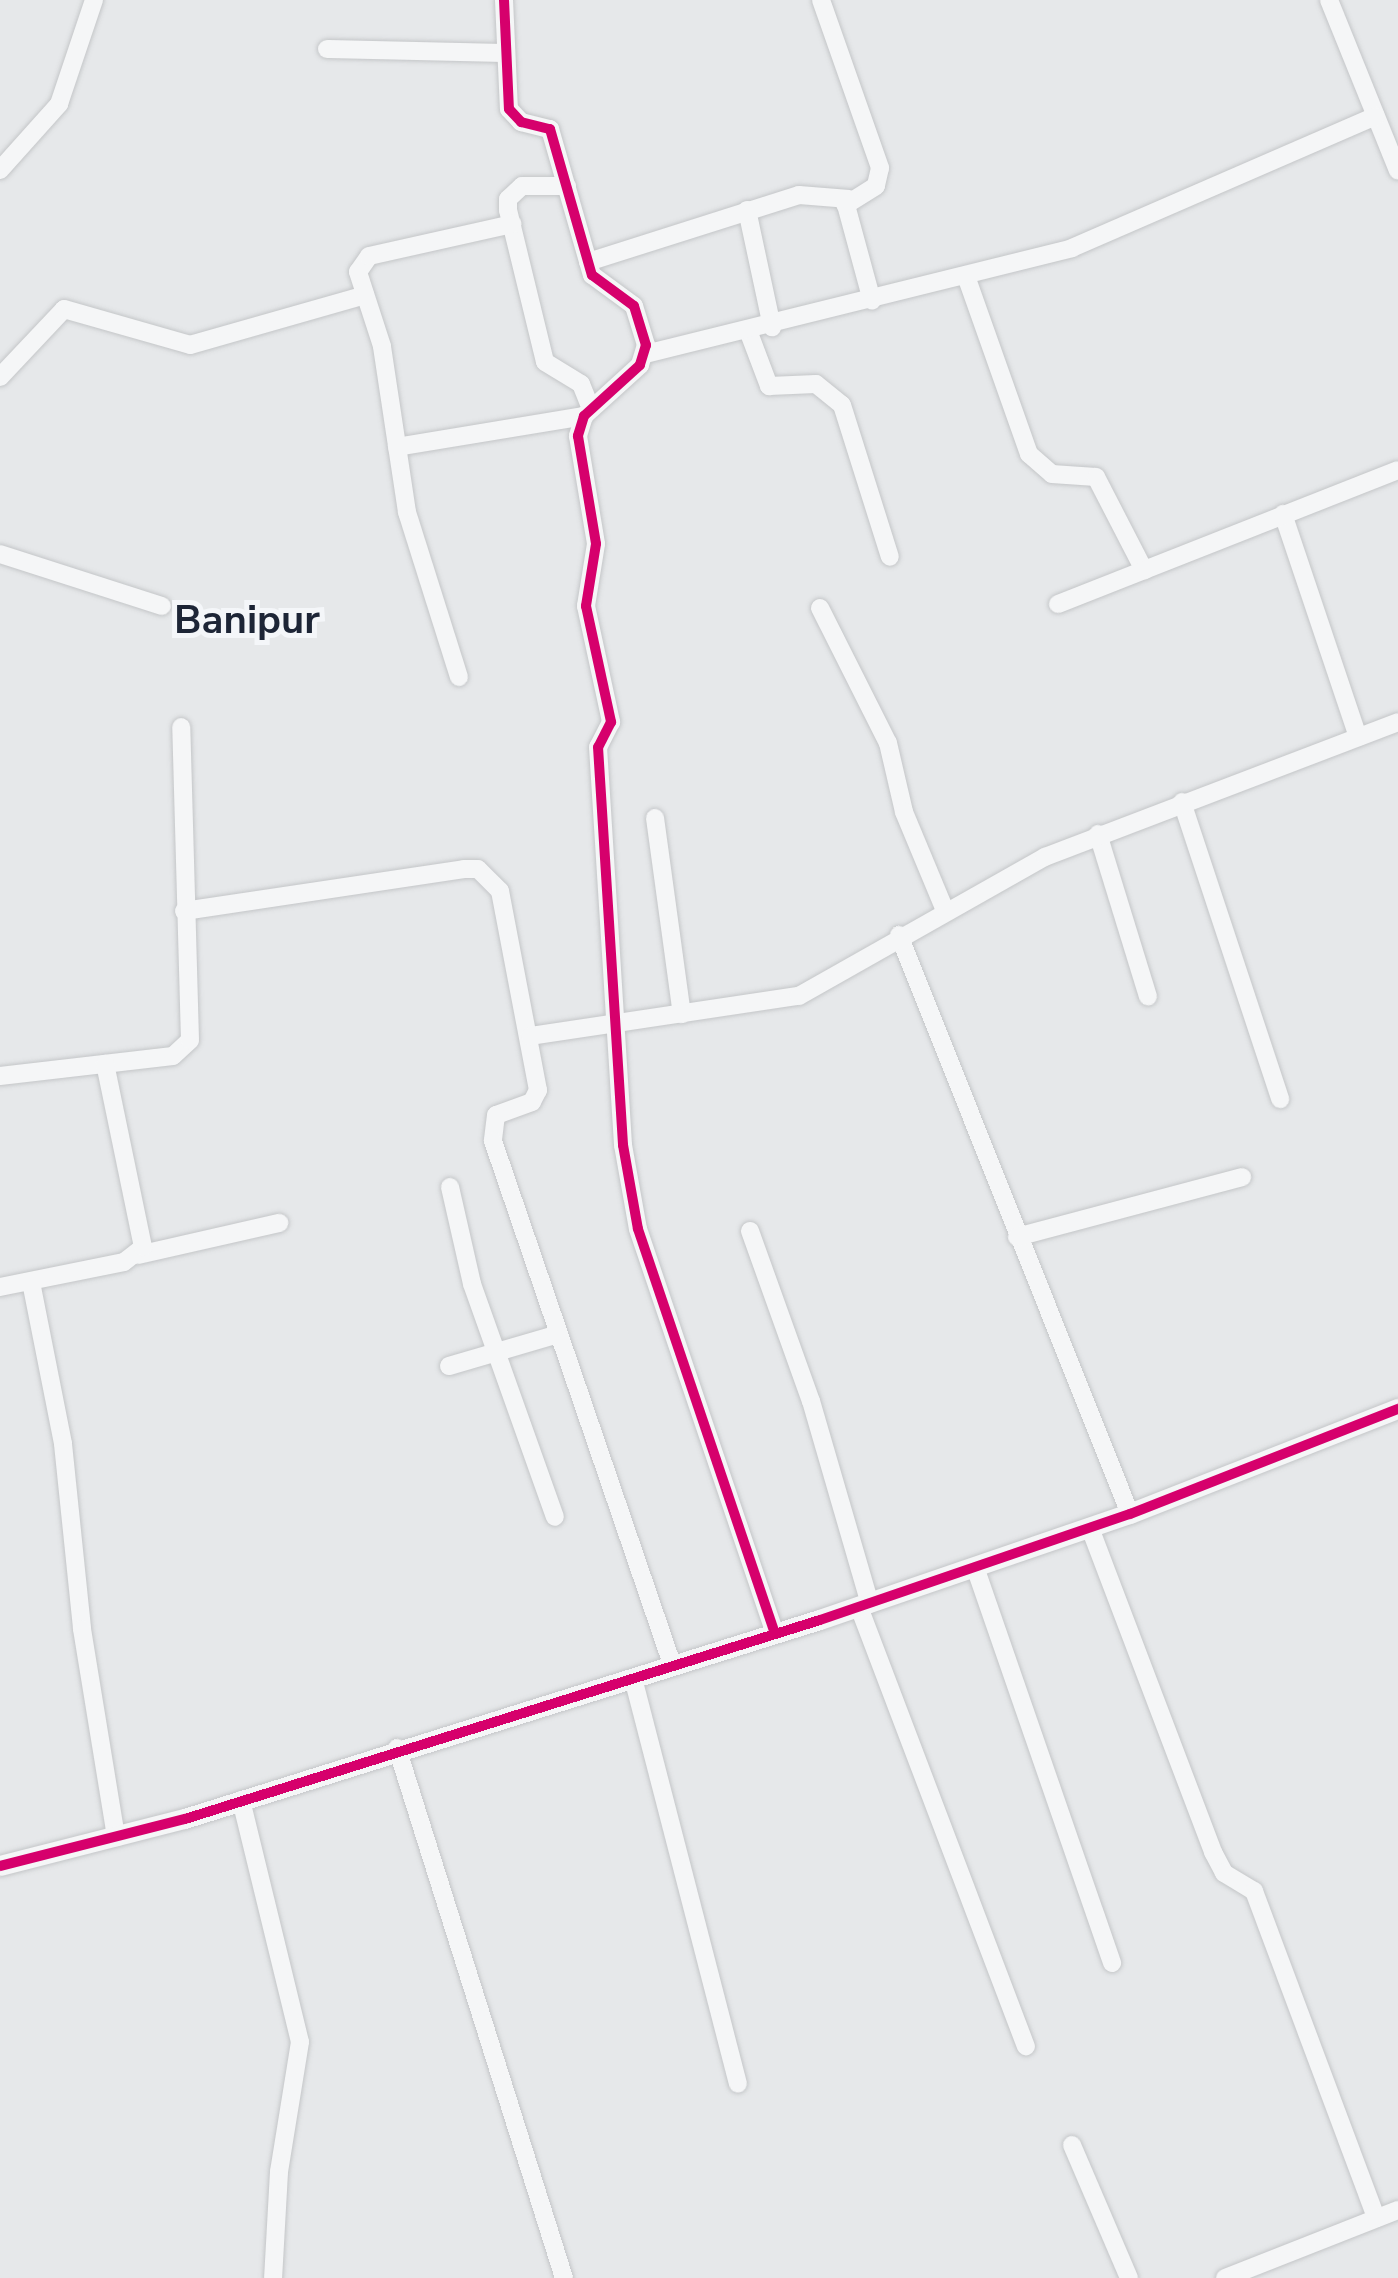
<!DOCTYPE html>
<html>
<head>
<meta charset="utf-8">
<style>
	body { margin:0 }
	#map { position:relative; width:1398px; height:2278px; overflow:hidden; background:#e6e8ea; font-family:"Nunito Sans",sans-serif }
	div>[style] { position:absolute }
	.roads { filter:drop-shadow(0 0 2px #c4c6c8) drop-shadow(0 0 2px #c4c6c8) }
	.minor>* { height:18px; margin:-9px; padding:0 9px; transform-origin:9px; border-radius:9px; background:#f5f6f7 }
	.tertiary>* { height:20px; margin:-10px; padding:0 10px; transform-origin:10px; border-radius:10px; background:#f5f6f7 }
	.cycleway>* { height:10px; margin:-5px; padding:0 5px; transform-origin:5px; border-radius:5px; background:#d6006c }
	span { translate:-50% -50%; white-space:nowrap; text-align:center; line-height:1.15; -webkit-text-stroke:10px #f4f6f9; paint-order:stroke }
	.quarter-label { font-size:40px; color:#1d2536; font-weight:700 }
</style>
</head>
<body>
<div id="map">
	<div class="roads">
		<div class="minor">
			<div style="left:504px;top:0;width:109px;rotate:87.4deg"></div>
			<div style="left:509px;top:109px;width:18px;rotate:47deg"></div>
			<div style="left:521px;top:122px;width:30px;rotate:14deg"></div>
			<div style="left:550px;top:129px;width:152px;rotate:74deg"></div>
			<div style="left:592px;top:275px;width:52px;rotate:36.4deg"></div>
			<div style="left:634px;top:306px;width:41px;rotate:72.9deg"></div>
			<div style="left:646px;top:345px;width:21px;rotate:107deg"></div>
			<div style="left:640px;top:365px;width:76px;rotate:137.7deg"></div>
			<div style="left:584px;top:416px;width:21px;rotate:107deg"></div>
			<div style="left:578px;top:436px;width:109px;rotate:80.5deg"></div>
			<div style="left:596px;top:544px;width:63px;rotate:99.2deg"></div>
			<div style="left:586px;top:606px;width:119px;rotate:77.8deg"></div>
			<div style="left:611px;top:722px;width:28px;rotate:117deg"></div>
			<div style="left:598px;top:747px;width:399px;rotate:86.4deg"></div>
			<div style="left:623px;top:1145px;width:85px;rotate:79.9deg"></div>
			<div style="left:638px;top:1229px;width:427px;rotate:71.3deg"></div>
			<div style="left:821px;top:0;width:178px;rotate:70.6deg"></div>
			<div style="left:880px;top:168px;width:18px;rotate:103deg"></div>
			<div style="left:876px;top:186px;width:36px;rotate:148deg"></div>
			<div style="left:846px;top:205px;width:99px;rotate:74.8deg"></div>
			<div style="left:1329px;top:0;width:184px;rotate:68deg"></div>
			<div style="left:327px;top:49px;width:179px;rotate:1.3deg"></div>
			<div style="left:0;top:170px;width:89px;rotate:-48.2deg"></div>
			<div style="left:59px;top:104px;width:110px;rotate:-71.4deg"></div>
			<div style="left:567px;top:186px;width:45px;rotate:180deg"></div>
			<div style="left:522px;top:186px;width:19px;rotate:137deg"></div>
			<div style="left:508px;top:199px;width:11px;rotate:90deg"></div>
			<div style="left:508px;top:210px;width:156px;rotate:76.3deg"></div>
			<div style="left:545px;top:362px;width:42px;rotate:31.4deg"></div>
			<div style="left:581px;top:384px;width:27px;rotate:68deg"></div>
			<div style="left:747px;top:210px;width:120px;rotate:77.9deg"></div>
			<div style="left:588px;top:262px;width:221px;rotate:-17.6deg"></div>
			<div style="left:799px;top:195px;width:50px;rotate:4.6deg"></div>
			<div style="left:966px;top:276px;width:189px;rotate:70.5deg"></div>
			<div style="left:1029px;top:454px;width:30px;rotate:41deg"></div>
			<div style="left:1052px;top:474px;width:44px;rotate:3.9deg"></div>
			<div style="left:1096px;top:477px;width:105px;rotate:62.7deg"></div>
			<div style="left:749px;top:333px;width:57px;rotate:69.3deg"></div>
			<div style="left:769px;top:386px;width:47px;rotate:-2.4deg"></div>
			<div style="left:816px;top:384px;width:33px;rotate:39deg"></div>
			<div style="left:842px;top:405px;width:159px;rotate:72.5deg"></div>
			<div style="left:645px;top:354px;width:440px;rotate:-13.9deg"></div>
			<div style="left:1072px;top:248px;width:331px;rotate:-23.5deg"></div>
			<div style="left:0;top:377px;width:93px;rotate:-46.7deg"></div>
			<div style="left:64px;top:309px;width:131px;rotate:15.9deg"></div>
			<div style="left:190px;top:345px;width:182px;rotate:-15.9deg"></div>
			<div style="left:397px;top:447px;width:190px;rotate:-9.4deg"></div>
			<div style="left:1283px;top:514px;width:235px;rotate:71.4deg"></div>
			<div style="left:0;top:554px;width:170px;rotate:17.8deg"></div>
			<div style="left:1058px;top:604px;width:365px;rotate:-21.5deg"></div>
			<div style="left:820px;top:608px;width:151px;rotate:63.3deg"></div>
			<div style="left:888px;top:743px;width:71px;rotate:76.9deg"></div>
			<div style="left:904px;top:812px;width:104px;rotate:67.4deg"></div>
			<div style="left:459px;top:677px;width:173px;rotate:-107.5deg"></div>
			<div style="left:407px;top:512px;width:168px;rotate:-98.6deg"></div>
			<div style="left:382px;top:346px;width:78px;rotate:-108deg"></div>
			<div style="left:358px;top:272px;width:19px;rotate:-55deg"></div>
			<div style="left:369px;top:256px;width:147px;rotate:-12.6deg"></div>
			<div style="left:1182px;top:802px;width:313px;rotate:71.7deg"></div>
			<div style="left:655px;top:818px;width:198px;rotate:82.2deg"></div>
			<div style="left:1098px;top:834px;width:170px;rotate:72.9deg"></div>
			<div style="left:184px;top:911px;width:283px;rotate:-8.5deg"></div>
			<div style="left:464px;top:869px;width:14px"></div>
			<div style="left:478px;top:869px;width:31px;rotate:45deg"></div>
			<div style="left:500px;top:891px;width:203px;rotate:79.2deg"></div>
			<div style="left:538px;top:1090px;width:13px;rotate:117deg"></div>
			<div style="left:532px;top:1102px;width:38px;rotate:160deg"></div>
			<div style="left:496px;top:1115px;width:26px;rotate:97deg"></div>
			<div style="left:493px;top:1141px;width:553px;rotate:71.11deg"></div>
			<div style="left:899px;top:935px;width:623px;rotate:68.25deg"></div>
			<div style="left:530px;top:1036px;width:272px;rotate:-8.5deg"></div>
			<div style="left:799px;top:996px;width:283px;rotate:-29.5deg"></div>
			<div style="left:1045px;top:857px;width:378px;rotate:-20.9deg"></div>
			<div style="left:0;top:1076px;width:174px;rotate:-6.6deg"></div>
			<div style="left:173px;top:1056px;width:23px;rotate:-43deg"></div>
			<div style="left:190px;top:1040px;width:313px;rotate:-91.6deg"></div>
			<div style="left:450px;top:1187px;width:99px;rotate:77.2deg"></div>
			<div style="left:472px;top:1284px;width:247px;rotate:70.4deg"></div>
			<div style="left:750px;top:1231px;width:181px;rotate:70.3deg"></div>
			<div style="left:811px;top:1401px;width:211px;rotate:73.8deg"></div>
			<div style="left:1017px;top:1237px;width:233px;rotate:-14.9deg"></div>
			<div style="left:138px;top:1255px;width:145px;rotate:-12.8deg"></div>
			<div style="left:31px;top:1282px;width:165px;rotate:78.8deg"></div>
			<div style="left:63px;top:1444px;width:186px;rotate:84.1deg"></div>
			<div style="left:82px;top:1629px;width:211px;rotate:80.7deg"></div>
			<div style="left:0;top:1287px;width:126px;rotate:-11.4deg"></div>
			<div style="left:124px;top:1262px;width:24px;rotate:-38deg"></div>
			<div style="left:143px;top:1247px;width:187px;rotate:-101.7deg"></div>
			<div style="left:449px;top:1366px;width:110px;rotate:-16.3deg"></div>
			<div style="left:1090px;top:1528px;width:347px;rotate:69.2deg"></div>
			<div style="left:1213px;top:1852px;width:24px;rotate:62deg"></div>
			<div style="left:1224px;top:1873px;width:35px;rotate:31deg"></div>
			<div style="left:1254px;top:1891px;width:349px;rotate:69.5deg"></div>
			<div style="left:975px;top:1567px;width:419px;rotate:70.9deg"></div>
			<div style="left:859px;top:1607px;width:470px;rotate:69.2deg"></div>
			<div style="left:633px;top:1678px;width:419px;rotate:75.5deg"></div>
			<div style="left:397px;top:1748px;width:556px;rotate:72.51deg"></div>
			<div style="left:241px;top:1800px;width:249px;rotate:76.3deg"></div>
			<div style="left:300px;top:2042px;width:132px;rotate:99.2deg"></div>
			<div style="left:279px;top:2172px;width:106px;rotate:93.2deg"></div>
			<div style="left:1072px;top:2145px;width:145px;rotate:66.8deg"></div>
			<div style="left:1225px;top:2278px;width:186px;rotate:-21.5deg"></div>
		</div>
		<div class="tertiary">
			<div style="left:0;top:1866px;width:191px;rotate:-14.3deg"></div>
			<div style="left:185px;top:1819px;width:665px;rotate:-17.4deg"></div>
			<div style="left:820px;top:1620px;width:328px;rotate:-18.9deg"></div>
			<div style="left:1130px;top:1514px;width:288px;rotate:-21.4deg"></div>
		</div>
	</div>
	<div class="cycleway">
		<div style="left:504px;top:0;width:109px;rotate:87.4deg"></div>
		<div style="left:509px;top:109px;width:18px;rotate:47deg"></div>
		<div style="left:521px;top:122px;width:30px;rotate:14deg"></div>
		<div style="left:550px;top:129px;width:152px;rotate:74deg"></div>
		<div style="left:592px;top:275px;width:52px;rotate:36.4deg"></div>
		<div style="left:634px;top:306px;width:41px;rotate:72.9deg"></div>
		<div style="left:646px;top:345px;width:21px;rotate:107deg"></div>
		<div style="left:640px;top:365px;width:76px;rotate:137.7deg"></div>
		<div style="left:584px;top:416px;width:21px;rotate:107deg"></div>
		<div style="left:578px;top:436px;width:109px;rotate:80.5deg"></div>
		<div style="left:596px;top:544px;width:63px;rotate:99.2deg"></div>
		<div style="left:586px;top:606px;width:119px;rotate:77.8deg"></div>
		<div style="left:611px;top:722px;width:28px;rotate:117deg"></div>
		<div style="left:598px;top:747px;width:399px;rotate:86.4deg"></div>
		<div style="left:623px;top:1145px;width:85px;rotate:79.9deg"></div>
		<div style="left:638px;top:1229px;width:427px;rotate:71.3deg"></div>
		<div style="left:0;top:1866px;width:191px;rotate:-14.3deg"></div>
		<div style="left:185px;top:1819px;width:665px;rotate:-17.4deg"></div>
		<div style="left:820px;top:1620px;width:328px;rotate:-18.9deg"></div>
		<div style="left:1130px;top:1514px;width:288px;rotate:-21.4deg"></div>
	</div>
	<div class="quarter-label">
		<span style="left:247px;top:620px">Banipur</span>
	</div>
</div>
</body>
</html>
